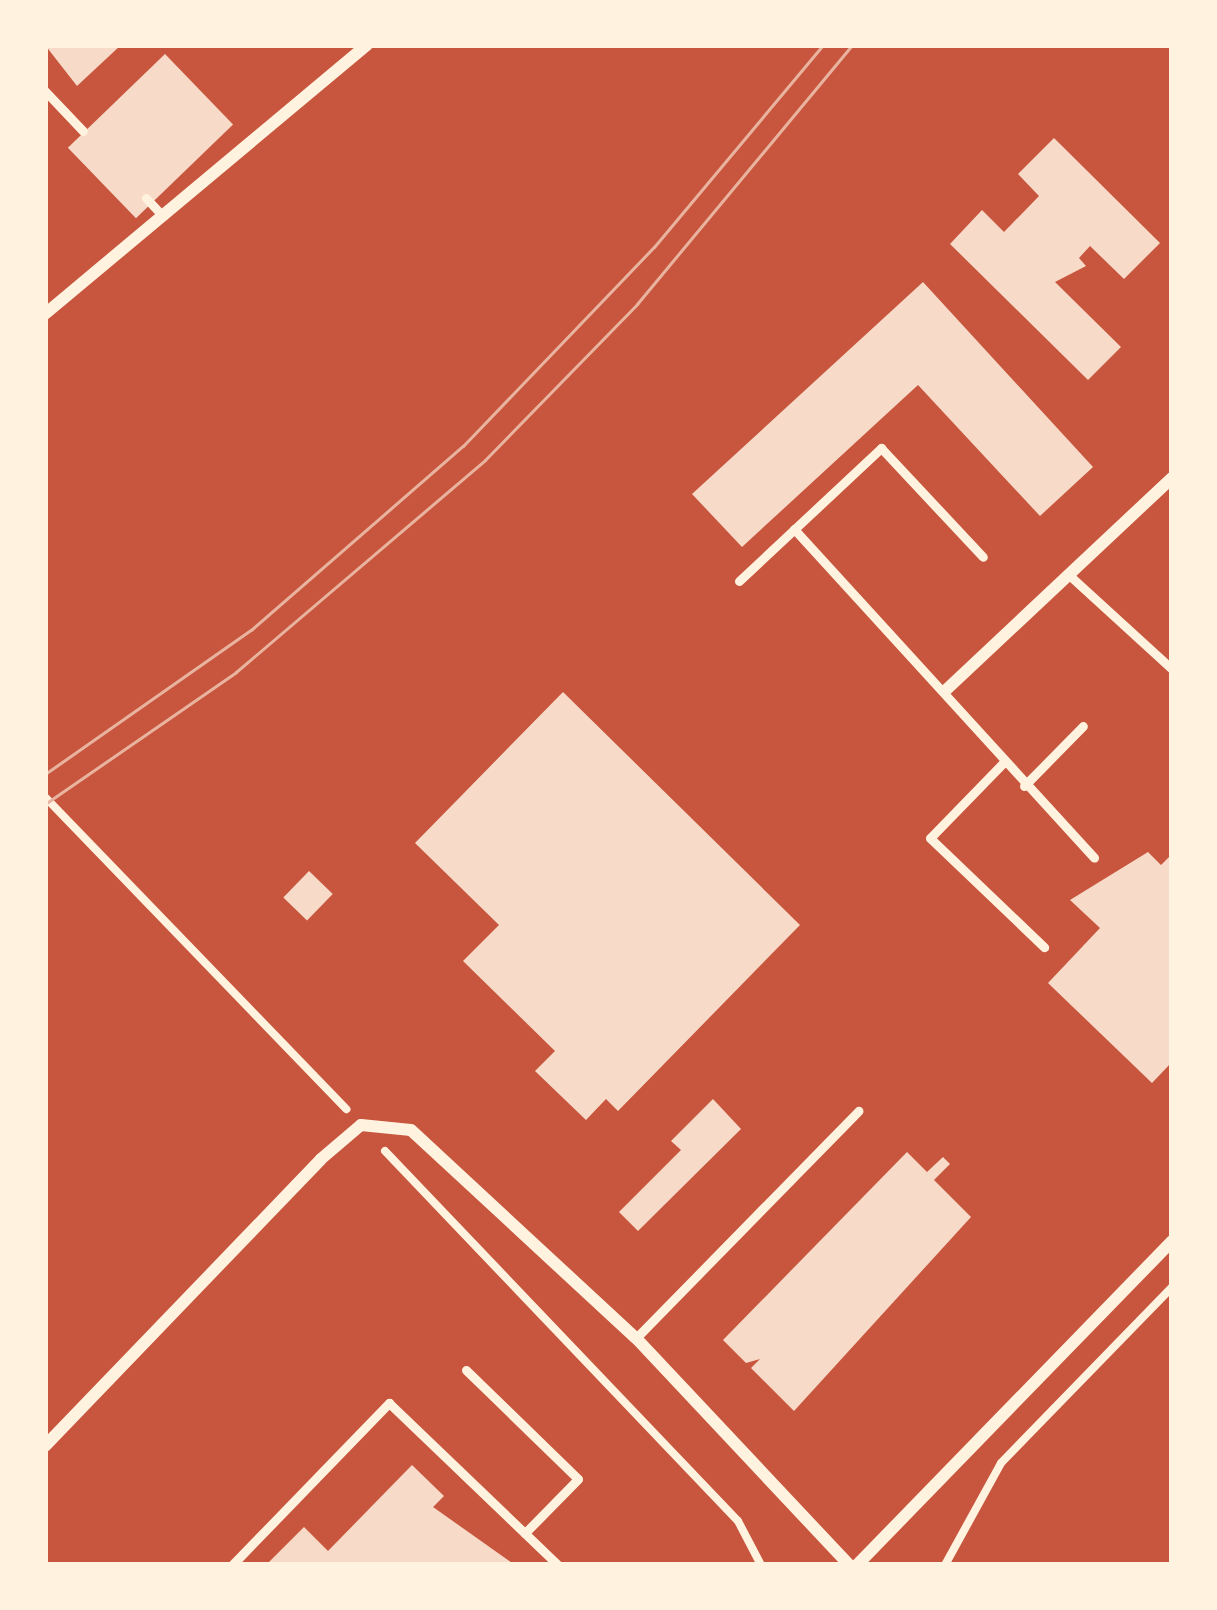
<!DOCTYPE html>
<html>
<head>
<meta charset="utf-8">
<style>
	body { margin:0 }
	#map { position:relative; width:1217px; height:1610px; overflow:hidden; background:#c8553d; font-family:Jost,sans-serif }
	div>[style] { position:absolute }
	.building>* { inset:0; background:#f7dbc8; transform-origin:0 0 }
	.path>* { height:8px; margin:-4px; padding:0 4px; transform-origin:4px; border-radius:4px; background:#fff3e0 }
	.service>* { height:9px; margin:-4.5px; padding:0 4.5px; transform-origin:4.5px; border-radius:4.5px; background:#fff3e0 }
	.minor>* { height:12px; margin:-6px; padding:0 6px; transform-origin:6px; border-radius:6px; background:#fff3e0 }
	.tram>* { height:3px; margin:-1.5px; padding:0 1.5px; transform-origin:1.5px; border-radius:1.5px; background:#e9b49f }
	span { translate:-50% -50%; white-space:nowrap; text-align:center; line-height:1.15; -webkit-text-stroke:12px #fff3e0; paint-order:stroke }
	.frame { position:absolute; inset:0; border:48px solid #fff3e0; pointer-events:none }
</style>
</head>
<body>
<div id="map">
	<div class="building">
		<div style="clip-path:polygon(45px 45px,121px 45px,77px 86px)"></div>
		<div style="left:165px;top:54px;width:98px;height:135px;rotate:46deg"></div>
		<div style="clip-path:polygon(1054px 138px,1160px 243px,1124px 279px,1090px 246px,1079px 258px,1086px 266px,1055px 282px,1121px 347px,1088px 380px,950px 244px,982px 210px,1004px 232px,1039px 196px,1018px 174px)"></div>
		<div style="clip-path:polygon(923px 282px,1093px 467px,1040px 516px,918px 385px,742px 547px,692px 494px)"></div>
		<div style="clip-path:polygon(563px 692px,800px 925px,618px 1111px,606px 1099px,586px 1120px,535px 1071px,555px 1051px,463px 961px,499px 925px,415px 843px)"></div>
		<div style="clip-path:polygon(1148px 852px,1161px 865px,1172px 854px,1172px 1062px,1152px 1083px,1048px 983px,1100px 928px,1070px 900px)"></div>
		<div style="left:309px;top:871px;width:33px;height:37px;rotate:44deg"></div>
		<div style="clip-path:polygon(713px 1099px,741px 1129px,638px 1231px,619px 1212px,681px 1150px,671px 1141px)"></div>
		<div style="clip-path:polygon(907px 1152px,927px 1172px,943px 1157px,950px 1164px,934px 1180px,971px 1217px,794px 1411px,751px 1368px,760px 1359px,746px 1363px,723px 1340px)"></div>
		<div style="clip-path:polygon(412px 1465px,444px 1496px,433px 1507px,515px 1565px,266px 1565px,304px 1527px,328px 1551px)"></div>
	</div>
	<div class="path">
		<div style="left:45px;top:797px;width:434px;rotate:46deg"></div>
		<div style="left:385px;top:1151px;width:511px;rotate:46.35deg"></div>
		<div style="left:738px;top:1521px;width:50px;rotate:62.4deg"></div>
		<div style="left:945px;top:1565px;width:116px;rotate:-61.2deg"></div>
		<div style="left:1001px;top:1463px;width:245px;rotate:-45.8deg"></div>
	</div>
	<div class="service">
		<div style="left:45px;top:91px;width:55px;rotate:46.5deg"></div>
		<div style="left:146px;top:198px;width:25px;rotate:47deg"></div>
		<div style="left:794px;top:529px;width:445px;rotate:47.6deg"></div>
		<div style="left:1069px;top:575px;width:139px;rotate:42.4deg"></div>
		<div style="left:739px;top:581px;width:195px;rotate:-43.1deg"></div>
		<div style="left:881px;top:448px;width:149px;rotate:46.9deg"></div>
		<div style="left:1002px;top:764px;width:103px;rotate:134.2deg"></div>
		<div style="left:930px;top:838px;width:158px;rotate:43.7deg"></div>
		<div style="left:1024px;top:786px;width:84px;rotate:-45.5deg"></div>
		<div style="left:636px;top:1338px;width:318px;rotate:-45.6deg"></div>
		<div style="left:466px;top:1370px;width:156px;rotate:44.2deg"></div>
		<div style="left:578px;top:1479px;width:76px;rotate:134.5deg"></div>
		<div style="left:232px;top:1565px;width:226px;rotate:-45.9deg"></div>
		<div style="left:389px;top:1403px;width:234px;rotate:43.8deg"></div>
	</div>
	<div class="minor">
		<div style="left:45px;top:314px;width:420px;rotate:-39.9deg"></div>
		<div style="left:946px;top:690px;width:310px;rotate:-43.2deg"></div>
		<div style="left:45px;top:1446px;width:398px;rotate:-46.1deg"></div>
		<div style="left:321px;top:1159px;width:52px;rotate:-40.4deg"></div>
		<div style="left:361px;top:1125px;width:50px;rotate:5.7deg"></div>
		<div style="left:411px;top:1130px;width:306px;rotate:42.8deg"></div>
		<div style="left:636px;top:1338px;width:311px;rotate:46.8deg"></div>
		<div style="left:857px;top:1565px;width:452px;rotate:-45.8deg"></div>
	</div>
	<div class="tram">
		<div style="left:45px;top:774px;width:251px;rotate:-35deg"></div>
		<div style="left:251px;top:630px;width:281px;rotate:-41deg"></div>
		<div style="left:463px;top:446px;width:276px;rotate:-46.2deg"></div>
		<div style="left:654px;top:247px;width:263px;rotate:-50.1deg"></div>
		<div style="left:45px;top:804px;width:232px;rotate:-34.6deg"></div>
		<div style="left:236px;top:672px;width:327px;rotate:-40.4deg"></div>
		<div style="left:485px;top:460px;width:218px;rotate:-45.7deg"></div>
		<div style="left:637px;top:304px;width:337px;rotate:-50.3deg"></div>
	</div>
	<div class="frame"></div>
</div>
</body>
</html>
